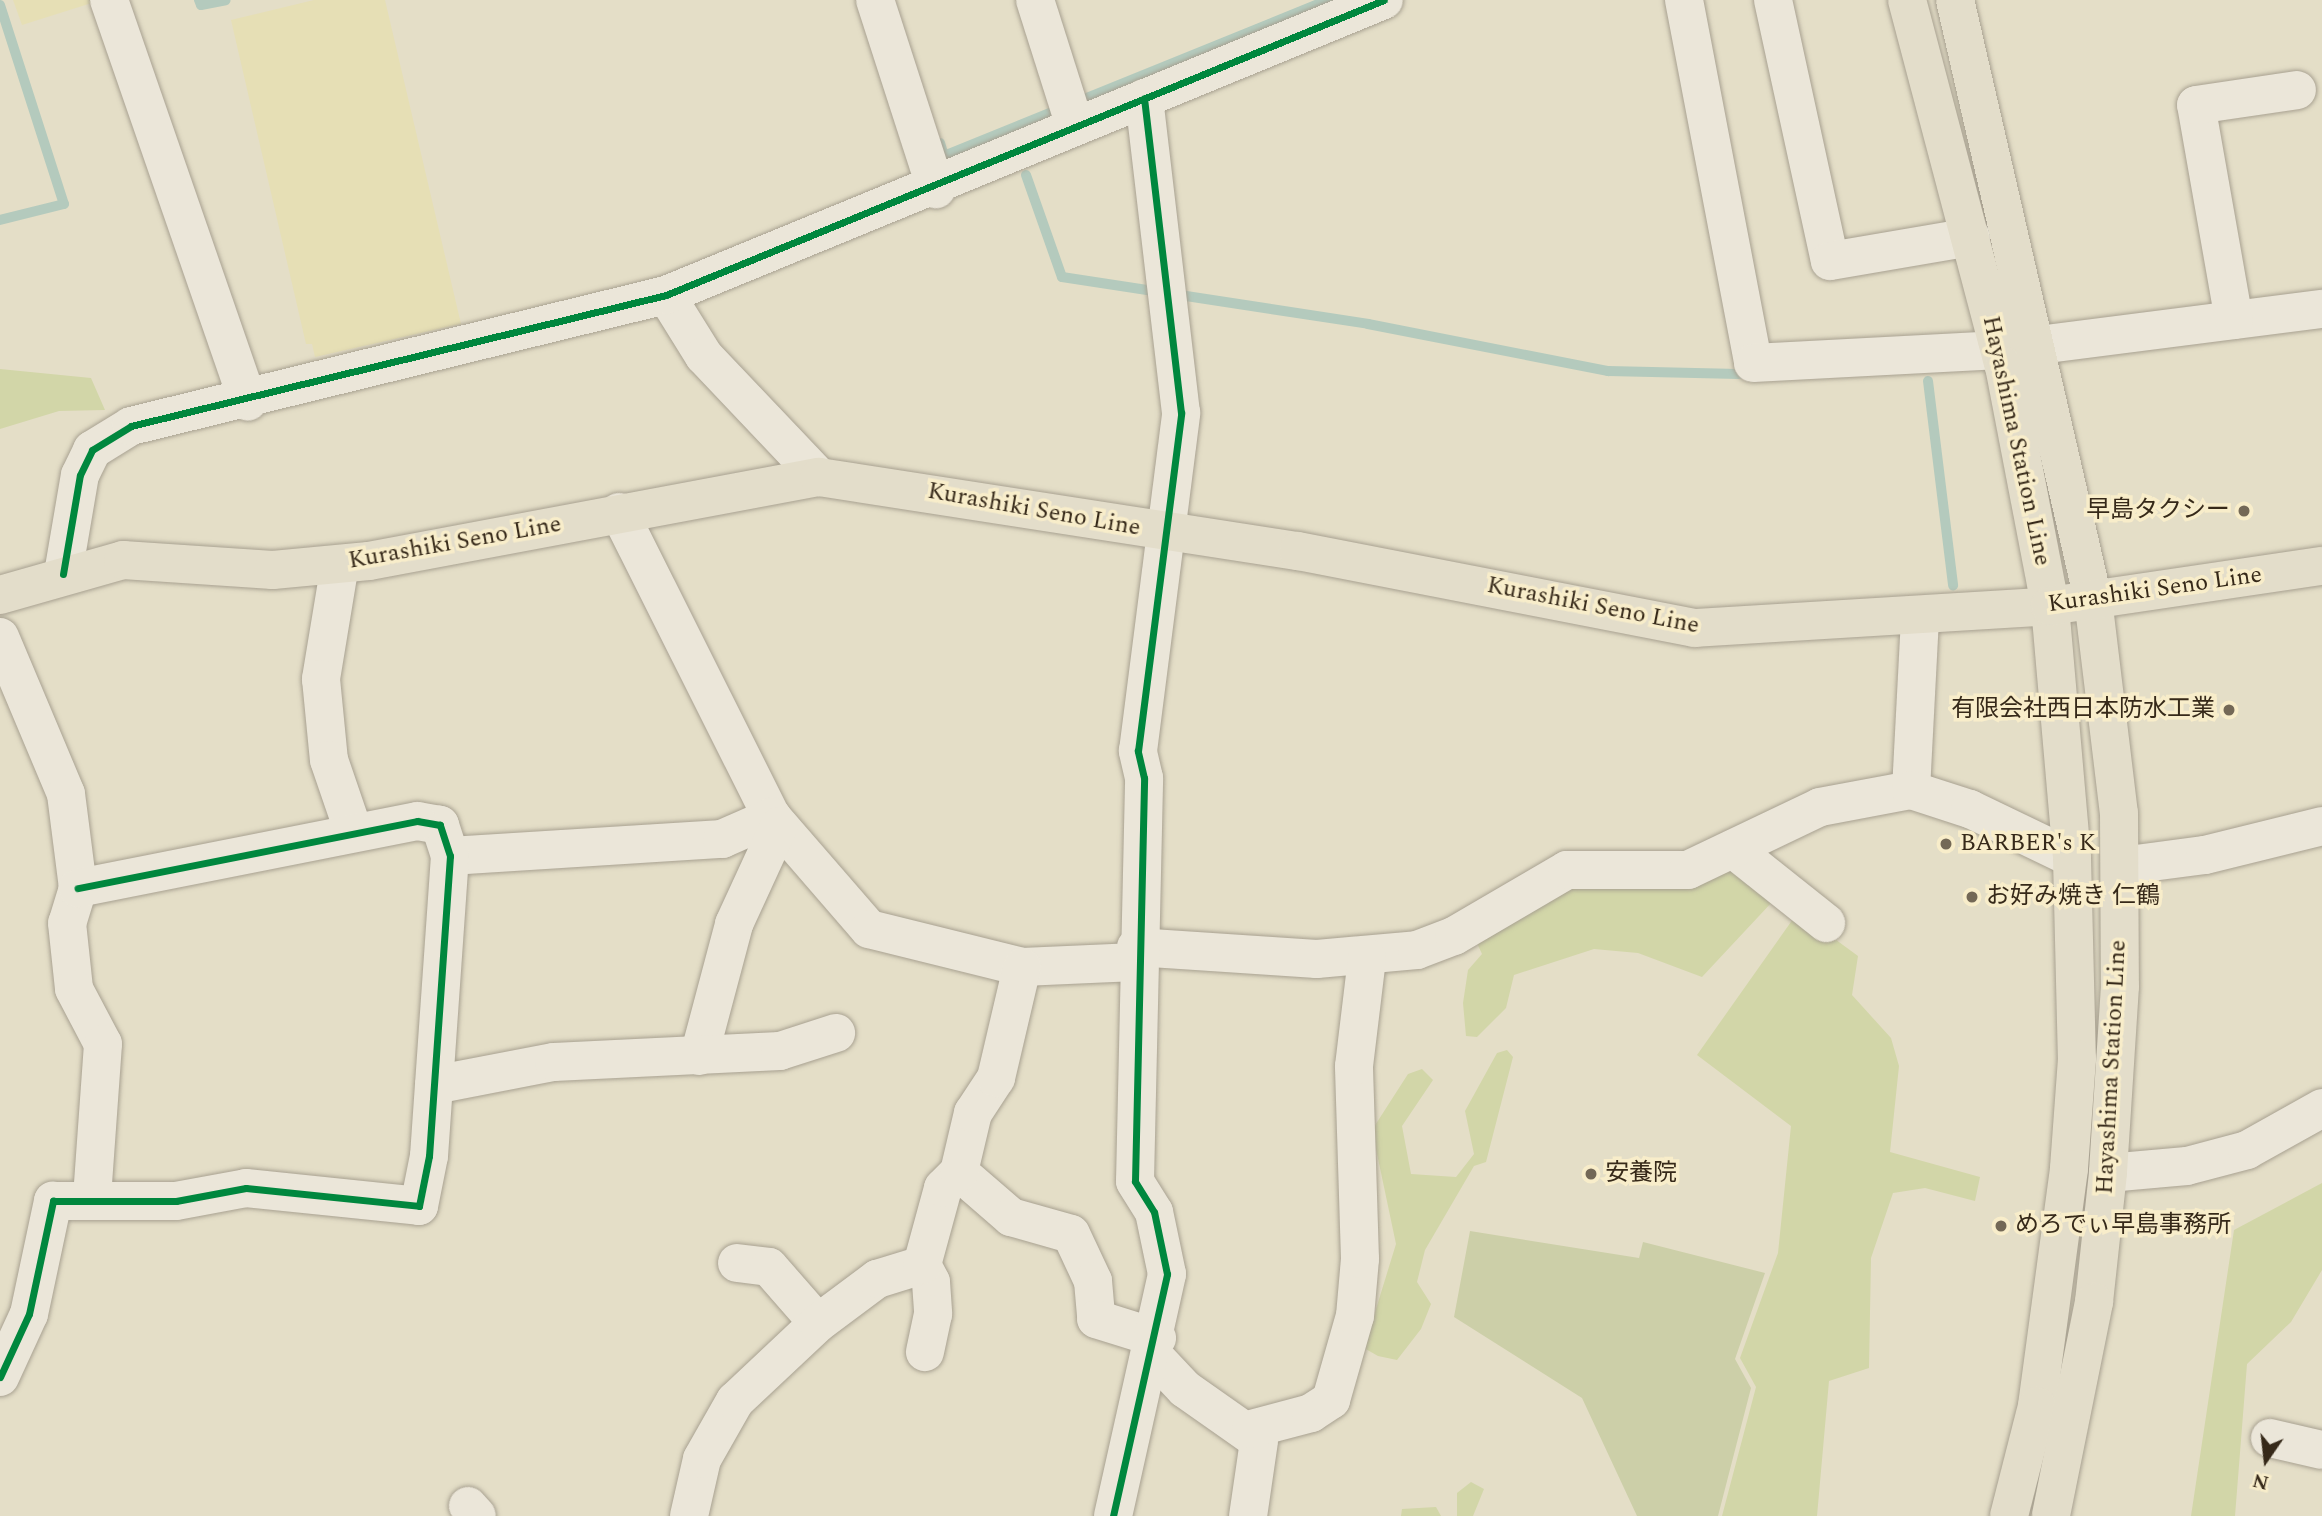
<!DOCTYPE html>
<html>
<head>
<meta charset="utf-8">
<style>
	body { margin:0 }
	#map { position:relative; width:2322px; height:1516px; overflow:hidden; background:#e4dec7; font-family:Spectral,"Noto Sans JP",serif }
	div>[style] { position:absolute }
	.farmland>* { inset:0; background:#e6dfb5 }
	.green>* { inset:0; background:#d2d6a8 }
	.cemetery>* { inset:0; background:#cccfa8 }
	.stream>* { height:10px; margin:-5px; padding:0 5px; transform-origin:5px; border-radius:5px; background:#b4cabd }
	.roads { filter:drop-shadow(0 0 2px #a8a191) drop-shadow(0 0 2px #a8a191) }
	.minor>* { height:38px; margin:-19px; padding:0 19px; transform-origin:19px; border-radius:19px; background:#ebe6d9 }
	.major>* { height:38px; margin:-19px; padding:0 19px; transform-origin:19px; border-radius:19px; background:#e3ddca }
	.cycleway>* { height:7px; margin:-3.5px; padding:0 3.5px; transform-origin:3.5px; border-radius:3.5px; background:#00873e }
	.dots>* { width:19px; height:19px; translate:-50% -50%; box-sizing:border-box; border:4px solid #f8edca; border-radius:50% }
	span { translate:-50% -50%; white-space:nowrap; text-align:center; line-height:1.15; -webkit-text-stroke:7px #f8edca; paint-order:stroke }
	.street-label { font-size:24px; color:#362919 }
	.poi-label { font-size:24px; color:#362919 }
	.right { translate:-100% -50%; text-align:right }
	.left { translate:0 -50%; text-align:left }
	.north { position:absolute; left:2231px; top:1425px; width:70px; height:70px; -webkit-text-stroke:5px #f8edca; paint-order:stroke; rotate:194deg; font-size:19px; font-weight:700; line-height:28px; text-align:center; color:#362919 }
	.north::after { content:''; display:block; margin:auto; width:24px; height:32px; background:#362919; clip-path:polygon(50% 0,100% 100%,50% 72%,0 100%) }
</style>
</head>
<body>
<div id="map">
	<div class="farmland">
		<div style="clip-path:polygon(13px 0,97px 0,98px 1px,22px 25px)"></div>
		<div style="clip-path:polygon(314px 0,385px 0,461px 324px,315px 357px,312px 344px,306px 344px,231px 20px)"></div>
	</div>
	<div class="green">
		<div style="clip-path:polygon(0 369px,91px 378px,105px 410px,59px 411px,0 429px)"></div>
		<div style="clip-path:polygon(1732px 866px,1773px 901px,1702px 977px,1638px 953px,1594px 949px,1514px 975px,1506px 1008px,1477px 1037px,1466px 1036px,1463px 1003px,1468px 970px,1482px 954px,1476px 941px,1574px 880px)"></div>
		<div style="clip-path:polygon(1798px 912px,1858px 956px,1852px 995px,1891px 1038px,1899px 1066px,1890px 1152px,1980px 1177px,1975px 1201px,1925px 1188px,1893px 1193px,1871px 1258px,1869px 1368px,1829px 1381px,1817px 1516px,1722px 1516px,1756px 1387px,1740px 1358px,1778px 1253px,1791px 1126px,1697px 1055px)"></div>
		<div style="clip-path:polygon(1507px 1050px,1513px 1057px,1486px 1162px,1474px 1166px,1425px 1250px,1417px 1282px,1431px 1304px,1421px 1329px,1397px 1360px,1378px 1356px,1364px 1348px,1396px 1244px,1372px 1130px,1408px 1074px,1422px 1069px,1433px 1080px,1402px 1126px,1411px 1174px,1456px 1177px,1474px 1154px,1465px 1111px,1497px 1053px)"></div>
		<div style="clip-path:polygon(2322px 1183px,2322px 1270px,2291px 1322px,2247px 1364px,2235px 1516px,2191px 1516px,2234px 1230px)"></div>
		<div style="clip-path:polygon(1471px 1482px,1484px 1489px,1473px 1516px,1457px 1516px,1457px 1493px)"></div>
		<div style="clip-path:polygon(1436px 1507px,1441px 1516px,1401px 1516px,1402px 1509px)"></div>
	</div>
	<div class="cemetery">
		<div style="clip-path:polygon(1470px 1231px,1639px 1258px,1643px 1242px,1765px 1273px,1735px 1359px,1751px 1388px,1718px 1516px,1637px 1516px,1582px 1398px,1454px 1317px)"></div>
	</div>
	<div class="stream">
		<div style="left:199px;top:0;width:5px;rotate:68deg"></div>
		<div style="left:201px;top:5px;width:25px;rotate:-11deg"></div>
		<div style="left:0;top:5px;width:209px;rotate:72.2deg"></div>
		<div style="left:64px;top:204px;width:66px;rotate:166deg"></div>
		<div style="left:940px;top:143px;width:14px;rotate:73deg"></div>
		<div style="left:944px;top:156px;width:414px;rotate:-22.1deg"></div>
		<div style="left:1026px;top:175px;width:108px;rotate:70.6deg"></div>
		<div style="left:1062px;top:277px;width:310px;rotate:8.7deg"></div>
		<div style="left:1368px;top:324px;width:245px;rotate:11.1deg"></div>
		<div style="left:1608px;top:371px;width:131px;rotate:1.3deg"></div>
		<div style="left:1928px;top:381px;width:206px;rotate:83deg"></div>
	</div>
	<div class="roads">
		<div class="minor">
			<div style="left:109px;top:0;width:425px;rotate:70.9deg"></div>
			<div style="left:875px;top:0;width:199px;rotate:72.1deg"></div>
			<div style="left:1035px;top:0;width:132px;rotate:72.4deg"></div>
			<div style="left:1684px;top:0;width:369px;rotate:79.2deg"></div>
			<div style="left:1753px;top:363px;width:247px;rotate:-3deg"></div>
			<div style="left:2000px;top:350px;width:325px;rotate:-7.3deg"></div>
			<div style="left:1773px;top:0;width:267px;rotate:77.7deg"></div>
			<div style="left:1830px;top:261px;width:143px;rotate:-9.7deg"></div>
			<div style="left:666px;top:295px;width:72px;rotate:58.1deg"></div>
			<div style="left:704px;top:356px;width:167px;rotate:46.5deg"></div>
			<div style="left:2234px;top:320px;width:218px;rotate:-100deg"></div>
			<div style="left:2196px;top:105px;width:102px;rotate:-8.4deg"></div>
			<div style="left:619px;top:512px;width:341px;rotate:63.4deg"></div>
			<div style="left:772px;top:817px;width:148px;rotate:49.1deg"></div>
			<div style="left:869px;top:929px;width:158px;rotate:13.9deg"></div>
			<div style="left:1022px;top:967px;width:114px;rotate:-2.5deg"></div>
			<div style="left:340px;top:564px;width:117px;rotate:99.4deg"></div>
			<div style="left:321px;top:679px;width:81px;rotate:84.4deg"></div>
			<div style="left:329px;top:760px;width:77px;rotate:71.1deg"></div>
			<div style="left:63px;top:574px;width:100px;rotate:-80.3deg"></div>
			<div style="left:80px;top:475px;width:28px;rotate:-64deg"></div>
			<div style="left:92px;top:450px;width:46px;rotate:-31.6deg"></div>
			<div style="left:131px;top:426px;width:551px;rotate:-13.76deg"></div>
			<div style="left:666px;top:295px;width:776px;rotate:-22.34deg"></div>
			<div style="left:0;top:637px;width:170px;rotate:67.2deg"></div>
			<div style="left:66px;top:794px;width:95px;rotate:82.7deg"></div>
			<div style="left:78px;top:888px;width:37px;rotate:107deg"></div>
			<div style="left:67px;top:923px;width:66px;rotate:83.9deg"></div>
			<div style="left:74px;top:989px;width:62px;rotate:62.2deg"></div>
			<div style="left:103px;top:1044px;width:152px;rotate:94.1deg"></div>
			<div style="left:1911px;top:790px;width:174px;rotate:-87deg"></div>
			<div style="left:1733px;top:849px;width:119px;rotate:38.5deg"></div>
			<div style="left:450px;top:856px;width:273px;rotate:-3.6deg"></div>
			<div style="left:722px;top:839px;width:55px;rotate:-23.7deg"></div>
			<div style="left:2121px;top:866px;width:85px;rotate:-7.5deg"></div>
			<div style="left:2205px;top:855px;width:121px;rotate:-13.9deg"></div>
			<div style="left:1136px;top:947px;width:181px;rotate:3.8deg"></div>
			<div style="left:1317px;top:959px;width:100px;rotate:-5.1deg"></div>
			<div style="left:1417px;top:950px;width:40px;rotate:-21deg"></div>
			<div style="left:1454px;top:936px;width:131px;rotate:-30.3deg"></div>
			<div style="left:1567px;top:870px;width:121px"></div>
			<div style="left:1688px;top:870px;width:146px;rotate:-25.5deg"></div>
			<div style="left:1820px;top:807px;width:93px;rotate:-10.6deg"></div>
			<div style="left:1911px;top:790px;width:62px;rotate:17.9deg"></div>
			<div style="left:1970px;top:809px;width:113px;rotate:25.7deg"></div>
			<div style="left:699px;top:1056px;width:137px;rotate:-75.1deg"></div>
			<div style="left:734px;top:924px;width:108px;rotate:-65.3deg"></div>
			<div style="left:434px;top:1085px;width:122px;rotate:-10.9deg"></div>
			<div style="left:554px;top:1062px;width:226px;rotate:-2.8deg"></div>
			<div style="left:780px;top:1051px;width:59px;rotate:-17.8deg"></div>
			<div style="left:959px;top:1172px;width:69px;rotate:40.9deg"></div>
			<div style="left:1011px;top:1217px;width:62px;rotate:15.8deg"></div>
			<div style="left:1071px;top:1234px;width:52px;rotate:64.9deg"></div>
			<div style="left:1093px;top:1281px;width:38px;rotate:85deg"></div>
			<div style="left:1096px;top:1319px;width:64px;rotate:17.3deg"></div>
			<div style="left:2108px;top:1173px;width:79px;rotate:-5.1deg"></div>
			<div style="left:2187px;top:1166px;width:62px;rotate:-14.9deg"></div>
			<div style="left:2247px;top:1150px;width:86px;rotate:-29.2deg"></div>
			<div style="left:737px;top:1263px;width:32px;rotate:7deg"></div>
			<div style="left:769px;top:1267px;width:74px;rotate:48.8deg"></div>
			<div style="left:922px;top:1265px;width:19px;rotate:62deg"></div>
			<div style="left:931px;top:1282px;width:32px;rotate:86deg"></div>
			<div style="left:933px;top:1314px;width:39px;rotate:102deg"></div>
			<div style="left:1152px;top:1354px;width:48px;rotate:46.7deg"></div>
			<div style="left:1185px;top:1389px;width:90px;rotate:35.1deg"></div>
			<div style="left:1259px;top:1441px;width:76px;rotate:98.3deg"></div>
			<div style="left:0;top:1377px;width:69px;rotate:-65.3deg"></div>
			<div style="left:29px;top:1314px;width:116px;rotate:-78deg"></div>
			<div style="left:53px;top:1201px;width:123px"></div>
			<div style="left:176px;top:1201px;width:71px;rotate:-10.5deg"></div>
			<div style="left:246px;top:1188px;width:174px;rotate:5.9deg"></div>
			<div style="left:419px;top:1206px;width:51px;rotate:-78.7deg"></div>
			<div style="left:429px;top:1156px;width:301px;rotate:-86deg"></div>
			<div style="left:450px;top:856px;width:33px;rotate:-108deg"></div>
			<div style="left:440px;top:825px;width:23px;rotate:-170deg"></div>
			<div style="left:417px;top:821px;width:346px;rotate:168.8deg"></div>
			<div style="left:1251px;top:1429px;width:62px;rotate:-14.9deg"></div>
			<div style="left:1311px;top:1413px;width:24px;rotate:-33deg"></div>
			<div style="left:1331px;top:1400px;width:87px;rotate:-74.1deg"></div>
			<div style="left:1355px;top:1316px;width:57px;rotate:-85deg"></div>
			<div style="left:1360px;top:1259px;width:193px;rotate:-91.8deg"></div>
			<div style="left:1354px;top:1066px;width:109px;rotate:-83.1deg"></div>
			<div style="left:2270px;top:1438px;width:53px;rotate:13deg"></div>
			<div style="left:468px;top:1506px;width:13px;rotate:48deg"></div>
			<div style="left:689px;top:1516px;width:58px;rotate:-77.2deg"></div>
			<div style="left:702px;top:1459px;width:67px;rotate:-60.4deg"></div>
			<div style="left:735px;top:1401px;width:114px;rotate:-43.2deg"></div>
			<div style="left:818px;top:1323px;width:74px;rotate:-36.7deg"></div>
			<div style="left:877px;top:1279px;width:47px;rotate:-17.3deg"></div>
			<div style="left:922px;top:1265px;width:80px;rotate:-74.7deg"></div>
			<div style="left:943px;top:1188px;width:23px;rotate:-45deg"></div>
			<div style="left:959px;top:1172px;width:61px;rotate:-76.7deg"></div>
			<div style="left:973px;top:1113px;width:42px;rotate:-56.7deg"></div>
			<div style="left:996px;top:1078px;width:114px;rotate:-76.8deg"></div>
			<div style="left:1113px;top:1516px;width:248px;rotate:-77.4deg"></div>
			<div style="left:1167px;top:1274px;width:63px;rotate:-101.8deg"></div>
			<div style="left:1154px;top:1212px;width:36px;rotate:-122deg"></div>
			<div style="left:1135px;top:1181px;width:403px;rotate:-88.7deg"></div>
			<div style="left:1144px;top:778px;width:28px;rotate:-103deg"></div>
			<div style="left:1138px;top:751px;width:341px;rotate:-82.7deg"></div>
			<div style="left:1181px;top:413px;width:317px;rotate:-96.7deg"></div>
		</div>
		<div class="major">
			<div style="left:1907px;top:0;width:379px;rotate:75.2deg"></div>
			<div style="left:2004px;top:366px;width:244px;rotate:79.1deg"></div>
			<div style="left:2050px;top:606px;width:253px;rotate:85deg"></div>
			<div style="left:2072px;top:858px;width:201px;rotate:88.6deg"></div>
			<div style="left:2077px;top:1059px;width:110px;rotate:94.2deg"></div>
			<div style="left:2069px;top:1169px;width:239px;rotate:97.7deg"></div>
			<div style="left:2037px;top:1406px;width:114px;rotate:104.3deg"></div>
			<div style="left:1955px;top:0;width:615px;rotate:77.03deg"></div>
			<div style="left:2093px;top:599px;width:216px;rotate:83.1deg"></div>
			<div style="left:2119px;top:813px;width:173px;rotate:89.7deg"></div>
			<div style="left:2120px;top:986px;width:187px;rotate:93.7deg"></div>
			<div style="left:2108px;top:1173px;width:130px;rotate:96.2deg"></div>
			<div style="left:2094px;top:1302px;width:218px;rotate:101.4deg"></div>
			<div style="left:0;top:595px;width:128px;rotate:-15.9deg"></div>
			<div style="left:123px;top:560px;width:150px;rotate:3.8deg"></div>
			<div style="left:273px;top:570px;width:96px;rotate:-5.4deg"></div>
			<div style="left:369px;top:561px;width:458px;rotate:-10.6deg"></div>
			<div style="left:819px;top:477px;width:485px;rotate:8.8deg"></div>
			<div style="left:1298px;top:551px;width:404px;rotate:11deg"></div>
			<div style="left:1695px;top:628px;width:356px;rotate:-3.5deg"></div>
			<div style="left:2050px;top:606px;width:275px;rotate:-8.4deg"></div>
		</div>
	</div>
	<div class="cycleway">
		<div style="left:63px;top:574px;width:100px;rotate:-80.3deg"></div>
		<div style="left:80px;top:475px;width:28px;rotate:-64deg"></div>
		<div style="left:92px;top:450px;width:46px;rotate:-31.6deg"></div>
		<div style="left:131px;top:426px;width:551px;rotate:-13.76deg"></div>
		<div style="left:666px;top:295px;width:776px;rotate:-22.34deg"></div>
		<div style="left:0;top:1377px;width:69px;rotate:-65.3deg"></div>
		<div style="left:29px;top:1314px;width:116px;rotate:-78deg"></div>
		<div style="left:53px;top:1201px;width:123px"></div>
		<div style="left:176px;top:1201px;width:71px;rotate:-10.5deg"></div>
		<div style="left:246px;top:1188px;width:174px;rotate:5.9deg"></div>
		<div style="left:419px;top:1206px;width:51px;rotate:-78.7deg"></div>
		<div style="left:429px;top:1156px;width:301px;rotate:-86deg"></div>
		<div style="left:450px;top:856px;width:33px;rotate:-108deg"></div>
		<div style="left:440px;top:825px;width:23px;rotate:-170deg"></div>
		<div style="left:417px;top:821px;width:346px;rotate:168.8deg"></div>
		<div style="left:1113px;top:1516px;width:248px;rotate:-77.4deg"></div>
		<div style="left:1167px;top:1274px;width:63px;rotate:-101.8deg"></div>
		<div style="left:1154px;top:1212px;width:36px;rotate:-122deg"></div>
		<div style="left:1135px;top:1181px;width:403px;rotate:-88.7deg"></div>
		<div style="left:1144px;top:778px;width:28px;rotate:-103deg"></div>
		<div style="left:1138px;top:751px;width:341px;rotate:-82.7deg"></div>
		<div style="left:1181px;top:413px;width:317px;rotate:-96.7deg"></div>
	</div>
	<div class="dots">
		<div style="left:2244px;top:511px;background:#736856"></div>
		<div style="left:2229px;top:710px;background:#736856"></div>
		<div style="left:1946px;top:844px;background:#736856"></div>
		<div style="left:1972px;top:897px;background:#736856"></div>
		<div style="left:1591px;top:1174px;background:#736856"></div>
		<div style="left:2001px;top:1226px;background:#736856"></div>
	</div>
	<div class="street-label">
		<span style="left:2016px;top:441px;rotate:78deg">Hayashima Station Line</span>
		<span style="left:1034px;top:510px;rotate:10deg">Kurashiki Seno Line</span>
		<span style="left:455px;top:543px;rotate:-10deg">Kurashiki Seno Line</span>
		<span style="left:2155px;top:590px;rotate:-8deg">Kurashiki Seno Line</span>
		<span style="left:1593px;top:606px;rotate:11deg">Kurashiki Seno Line</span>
		<span style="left:2112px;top:1067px;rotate:-87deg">Hayashima Station Line</span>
	</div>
	<div class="poi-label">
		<span class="right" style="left:2230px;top:511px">早島タクシー</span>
		<span class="right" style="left:2215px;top:710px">有限会社西日本防水工業</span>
		<span class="left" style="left:1960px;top:844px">BARBER's K</span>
		<span class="left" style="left:1986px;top:897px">お好み焼き 仁鶴</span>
		<span class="left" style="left:1605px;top:1174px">安養院</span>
		<span class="left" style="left:2015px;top:1226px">めろでぃ早島事務所</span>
	</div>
	<div class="north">N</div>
</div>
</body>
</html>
